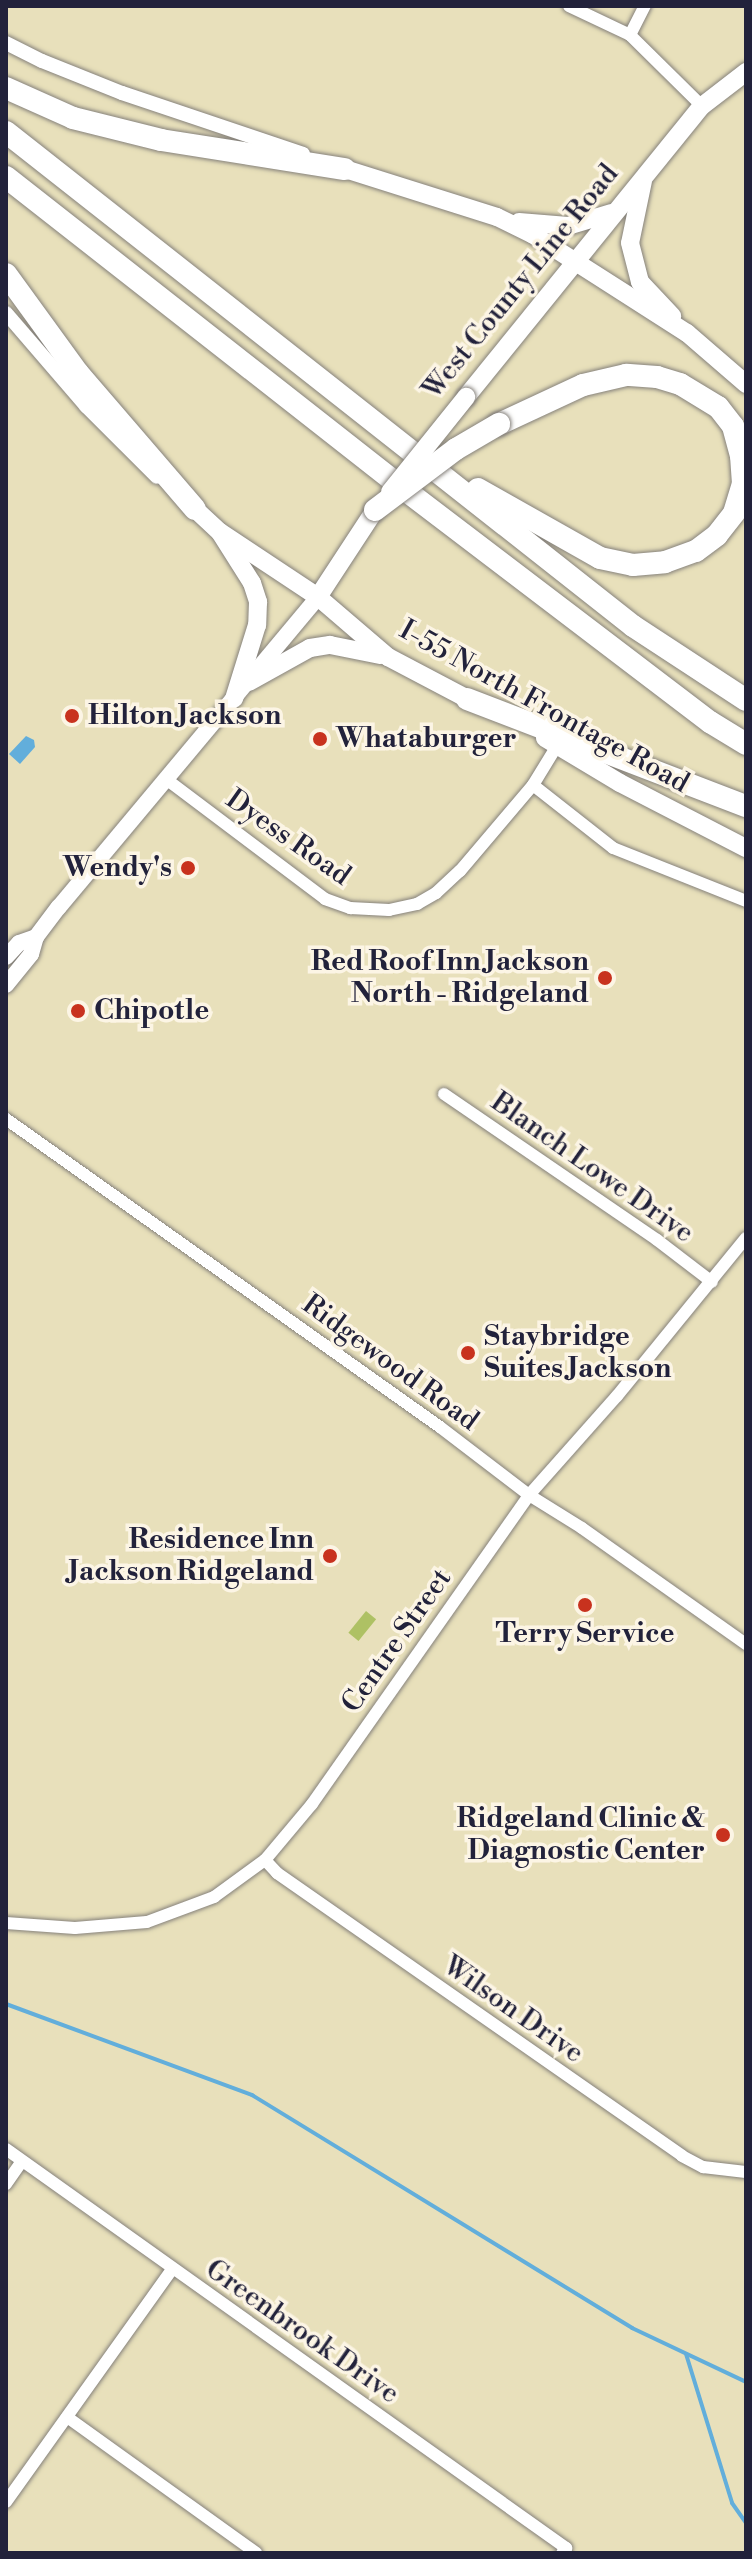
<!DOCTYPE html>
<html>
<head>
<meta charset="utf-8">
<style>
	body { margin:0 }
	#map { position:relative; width:752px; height:2559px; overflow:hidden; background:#e8e0bb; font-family:"Libre Bodoni",serif }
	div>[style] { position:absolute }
	.green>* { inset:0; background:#aec164; transform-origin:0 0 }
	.water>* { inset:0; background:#62aedb }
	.stream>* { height:4px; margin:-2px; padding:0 2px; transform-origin:2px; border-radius:2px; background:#62aedb }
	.roads { filter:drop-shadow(0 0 2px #85817b) drop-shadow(0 0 2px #85817b) }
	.minor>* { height:12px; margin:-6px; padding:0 6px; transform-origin:6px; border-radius:6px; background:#fff }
	.tertiary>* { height:14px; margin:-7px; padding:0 7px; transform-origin:7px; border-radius:7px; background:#fff }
	.secondary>* { height:16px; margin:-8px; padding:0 8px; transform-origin:8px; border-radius:8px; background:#fff }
	.primary>* { height:18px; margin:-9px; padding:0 9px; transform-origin:9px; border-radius:9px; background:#fff }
	.motorway>* { height:22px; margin:-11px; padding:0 11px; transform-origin:11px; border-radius:11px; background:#fff }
	.bridges { filter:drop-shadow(0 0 2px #85817b) drop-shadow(0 0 2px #85817b) }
	.primary-bridge>* { height:18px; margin:-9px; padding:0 9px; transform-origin:9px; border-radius:9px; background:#fff }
	.motorway-bridge>* { height:22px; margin:-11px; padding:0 11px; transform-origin:11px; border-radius:11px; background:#fff }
	.dots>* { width:22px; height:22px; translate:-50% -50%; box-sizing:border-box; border:4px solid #fcf5e5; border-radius:50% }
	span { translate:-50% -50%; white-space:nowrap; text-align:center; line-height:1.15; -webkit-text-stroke:7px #fcf5e5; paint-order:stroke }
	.street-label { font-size:28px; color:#22223b }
	.poi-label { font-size:28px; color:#22223b; font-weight:700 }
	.left { translate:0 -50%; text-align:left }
	.right { translate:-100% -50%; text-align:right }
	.frame { position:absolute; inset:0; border:8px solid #22223b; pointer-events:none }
</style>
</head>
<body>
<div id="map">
	<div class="green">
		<div style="left:366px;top:1611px;width:13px;height:28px;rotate:39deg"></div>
	</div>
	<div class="water">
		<div style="clip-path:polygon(26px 736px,34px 740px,35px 747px,20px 764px,9px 754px)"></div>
	</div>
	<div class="stream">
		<div style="left:6px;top:2004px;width:262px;rotate:20.3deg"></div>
		<div style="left:252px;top:2095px;width:446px;rotate:31.5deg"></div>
		<div style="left:632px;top:2328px;width:126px;rotate:25.3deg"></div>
		<div style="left:686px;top:2354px;width:156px;rotate:72.8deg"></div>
		<div style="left:732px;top:2503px;width:24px;rotate:55deg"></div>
	</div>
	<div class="roads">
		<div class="minor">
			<div style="left:569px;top:6px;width:68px;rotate:25.4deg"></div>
			<div style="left:630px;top:35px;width:33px;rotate:-63deg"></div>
			<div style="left:630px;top:35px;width:101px;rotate:44.6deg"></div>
			<div style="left:166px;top:779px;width:199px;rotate:37deg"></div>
			<div style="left:325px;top:899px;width:27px;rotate:20deg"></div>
			<div style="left:350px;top:908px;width:39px;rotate:3deg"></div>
			<div style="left:389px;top:910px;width:29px;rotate:-12deg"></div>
			<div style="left:417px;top:904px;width:22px;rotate:-30deg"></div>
			<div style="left:436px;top:893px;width:33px;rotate:-43deg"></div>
			<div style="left:460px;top:871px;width:113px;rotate:-49.7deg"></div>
			<div style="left:533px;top:785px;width:48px;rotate:-58.6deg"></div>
			<div style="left:533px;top:785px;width:102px;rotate:38.2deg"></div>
			<div style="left:613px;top:848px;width:143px;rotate:21.7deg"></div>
			<div style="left:444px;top:1094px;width:258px;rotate:34.4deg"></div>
			<div style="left:657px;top:1240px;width:69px;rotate:37.4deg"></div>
			<div style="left:6px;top:1119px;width:532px;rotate:35.36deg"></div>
			<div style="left:440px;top:1427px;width:112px;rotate:37.4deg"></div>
			<div style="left:529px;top:1495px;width:62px;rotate:31.9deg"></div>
			<div style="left:582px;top:1528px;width:201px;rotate:35.3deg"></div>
			<div style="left:265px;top:1860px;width:18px;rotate:47deg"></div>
			<div style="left:277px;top:1873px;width:494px;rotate:34.9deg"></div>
			<div style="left:682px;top:2156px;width:24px;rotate:28deg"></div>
			<div style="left:703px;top:2167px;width:43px;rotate:6.6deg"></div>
			<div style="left:6px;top:1923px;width:69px;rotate:4.1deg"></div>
			<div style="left:75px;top:1928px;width:72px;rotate:-4.8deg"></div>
			<div style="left:147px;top:1922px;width:72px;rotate:-20.5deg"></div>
			<div style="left:214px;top:1897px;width:63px;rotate:-36deg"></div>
			<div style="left:265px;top:1860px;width:73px;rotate:-50deg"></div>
			<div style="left:312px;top:1804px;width:378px;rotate:-54.9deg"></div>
			<div style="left:529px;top:1495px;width:132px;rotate:-48.4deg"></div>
			<div style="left:617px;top:1396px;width:204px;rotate:-50.8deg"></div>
			<div style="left:6px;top:2149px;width:688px;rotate:35.47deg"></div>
			<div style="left:566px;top:2548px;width:6px;rotate:129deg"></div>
			<div style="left:6px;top:2184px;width:28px;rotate:-55deg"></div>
			<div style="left:67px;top:2417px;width:233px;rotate:35.7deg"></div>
			<div style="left:6px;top:2502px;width:286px;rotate:-54.5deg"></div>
		</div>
		<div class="tertiary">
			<div style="left:6px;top:43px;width:40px;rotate:26.6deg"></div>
			<div style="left:42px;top:61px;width:86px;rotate:21.8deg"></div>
			<div style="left:122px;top:93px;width:191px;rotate:18.6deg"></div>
			<div style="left:6px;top:313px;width:123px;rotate:49.3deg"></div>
			<div style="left:86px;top:406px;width:100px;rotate:45deg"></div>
		</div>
		<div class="secondary">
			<div style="left:6px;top:957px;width:19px;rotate:-47deg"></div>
			<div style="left:19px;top:943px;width:18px;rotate:-19deg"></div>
			<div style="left:6px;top:985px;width:40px;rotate:-51deg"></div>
			<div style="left:31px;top:954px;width:18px;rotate:-74deg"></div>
			<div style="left:36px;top:937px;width:38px;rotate:-53deg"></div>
			<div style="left:59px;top:907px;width:404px;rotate:-50.1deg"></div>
		</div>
		<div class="primary">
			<div style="left:345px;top:169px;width:159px;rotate:17.5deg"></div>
			<div style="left:497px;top:217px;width:39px;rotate:26deg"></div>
			<div style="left:532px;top:234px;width:184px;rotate:32.6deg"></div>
			<div style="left:687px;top:333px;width:78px;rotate:40.8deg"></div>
			<div style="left:643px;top:181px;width:63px;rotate:101.8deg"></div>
			<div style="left:630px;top:243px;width:40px;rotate:75.6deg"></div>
			<div style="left:640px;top:282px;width:47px;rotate:46.7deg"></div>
			<div style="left:519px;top:222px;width:49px;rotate:4.7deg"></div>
			<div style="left:568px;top:226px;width:45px;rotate:-16.8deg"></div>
			<div style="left:466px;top:397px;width:375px;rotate:-51deg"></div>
			<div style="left:702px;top:106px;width:56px;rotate:-37.7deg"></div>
			<div style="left:195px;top:509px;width:34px;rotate:43deg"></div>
			<div style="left:220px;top:532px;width:118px;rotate:33.6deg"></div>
			<div style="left:318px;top:597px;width:92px;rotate:40.6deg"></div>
			<div style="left:388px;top:657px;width:103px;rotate:27.8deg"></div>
			<div style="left:221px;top:534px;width:58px;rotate:57.7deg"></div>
			<div style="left:252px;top:583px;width:20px;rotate:72deg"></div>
			<div style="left:258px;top:602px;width:23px;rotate:92deg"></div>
			<div style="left:257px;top:625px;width:77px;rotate:107.3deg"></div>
			<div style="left:318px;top:597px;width:104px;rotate:-56.8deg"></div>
			<div style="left:249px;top:682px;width:70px;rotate:-29.1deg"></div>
			<div style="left:310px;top:648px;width:20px;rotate:-9deg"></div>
			<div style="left:330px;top:645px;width:51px;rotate:11.3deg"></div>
			<div style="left:545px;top:738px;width:87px;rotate:31deg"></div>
			<div style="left:620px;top:783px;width:142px;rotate:27.3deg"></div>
		</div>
		<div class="motorway">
			<div style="left:6px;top:88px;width:73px;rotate:24.1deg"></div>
			<div style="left:73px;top:118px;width:91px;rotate:14deg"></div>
			<div style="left:161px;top:140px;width:186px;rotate:9deg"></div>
			<div style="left:6px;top:132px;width:798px;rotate:38.23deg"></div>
			<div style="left:633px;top:626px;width:135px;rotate:33.2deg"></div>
			<div style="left:6px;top:177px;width:496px;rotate:38.1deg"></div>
			<div style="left:396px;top:483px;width:395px;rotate:37.3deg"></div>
			<div style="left:710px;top:722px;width:42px;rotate:31.4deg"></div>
			<div style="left:6px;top:274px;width:122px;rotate:54deg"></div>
			<div style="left:78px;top:373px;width:179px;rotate:49.3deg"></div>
			<div style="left:478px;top:489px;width:140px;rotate:29.5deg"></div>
			<div style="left:600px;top:558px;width:34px;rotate:12deg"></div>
			<div style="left:633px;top:565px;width:32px;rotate:-5deg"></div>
			<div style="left:665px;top:562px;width:33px;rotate:-20deg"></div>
			<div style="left:696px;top:551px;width:26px;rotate:-37deg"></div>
			<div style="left:717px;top:535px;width:28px;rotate:-52deg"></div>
			<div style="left:734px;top:513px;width:30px;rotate:-73deg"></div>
			<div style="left:743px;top:484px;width:28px;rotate:-94deg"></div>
			<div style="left:741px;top:456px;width:31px;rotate:-105deg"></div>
			<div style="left:733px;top:426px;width:24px;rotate:-128deg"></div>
			<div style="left:718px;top:407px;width:44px;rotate:-148.8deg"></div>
			<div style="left:680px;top:384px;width:24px;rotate:-163deg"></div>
			<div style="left:657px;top:377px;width:31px;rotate:-176deg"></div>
			<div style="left:626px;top:375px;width:44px;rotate:166.9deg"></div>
			<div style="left:583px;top:385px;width:93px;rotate:155.1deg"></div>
			<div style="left:467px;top:699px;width:299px;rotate:21deg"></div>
		</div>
	</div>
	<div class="bridges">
		<div class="primary-bridge">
			<div style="left:390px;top:492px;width:122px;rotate:-51.3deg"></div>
		</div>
		<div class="motorway-bridge">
			<div style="left:375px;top:510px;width:101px;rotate:-37deg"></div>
			<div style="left:456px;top:449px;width:50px;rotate:-30.2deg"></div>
		</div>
	</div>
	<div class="dots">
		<div style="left:72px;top:716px;background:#c8321e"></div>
		<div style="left:320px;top:739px;background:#c8321e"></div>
		<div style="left:188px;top:868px;background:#c8321e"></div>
		<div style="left:605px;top:978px;background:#c8321e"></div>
		<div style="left:78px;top:1011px;background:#c8321e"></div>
		<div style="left:468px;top:1353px;background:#c8321e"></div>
		<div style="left:330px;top:1556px;background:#c8321e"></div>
		<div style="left:585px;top:1605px;background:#c8321e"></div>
		<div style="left:723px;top:1835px;background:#c8321e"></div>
	</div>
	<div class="street-label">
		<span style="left:521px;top:282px;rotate:-51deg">West County Line Road</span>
		<span style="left:544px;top:707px;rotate:29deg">I-55 North Frontage Road</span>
		<span style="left:288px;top:838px;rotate:35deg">Dyess Road</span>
		<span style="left:592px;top:1168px;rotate:35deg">Blanch Lowe Drive</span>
		<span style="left:390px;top:1363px;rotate:36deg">Ridgewood Road</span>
		<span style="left:397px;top:1641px;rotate:-55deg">Centre Street</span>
		<span style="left:513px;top:2010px;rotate:35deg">Wilson Drive</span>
		<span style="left:302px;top:2332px;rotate:35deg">Greenbrook Drive</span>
	</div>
	<div class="poi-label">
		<span class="left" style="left:88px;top:716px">Hilton Jackson</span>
		<span class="left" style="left:336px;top:739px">Whataburger</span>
		<span class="right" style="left:172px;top:868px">Wendy's</span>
		<span class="right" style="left:589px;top:978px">Red Roof Inn Jackson<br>North - Ridgeland</span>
		<span class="left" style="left:94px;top:1011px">Chipotle</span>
		<span class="left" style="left:484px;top:1353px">Staybridge<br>Suites Jackson</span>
		<span class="right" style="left:314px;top:1556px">Residence Inn<br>Jackson Ridgeland</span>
		<span style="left:585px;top:1634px">Terry Service</span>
		<span class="right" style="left:705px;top:1835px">Ridgeland Clinic &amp;<br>Diagnostic Center</span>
	</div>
	<div class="frame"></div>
</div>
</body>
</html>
